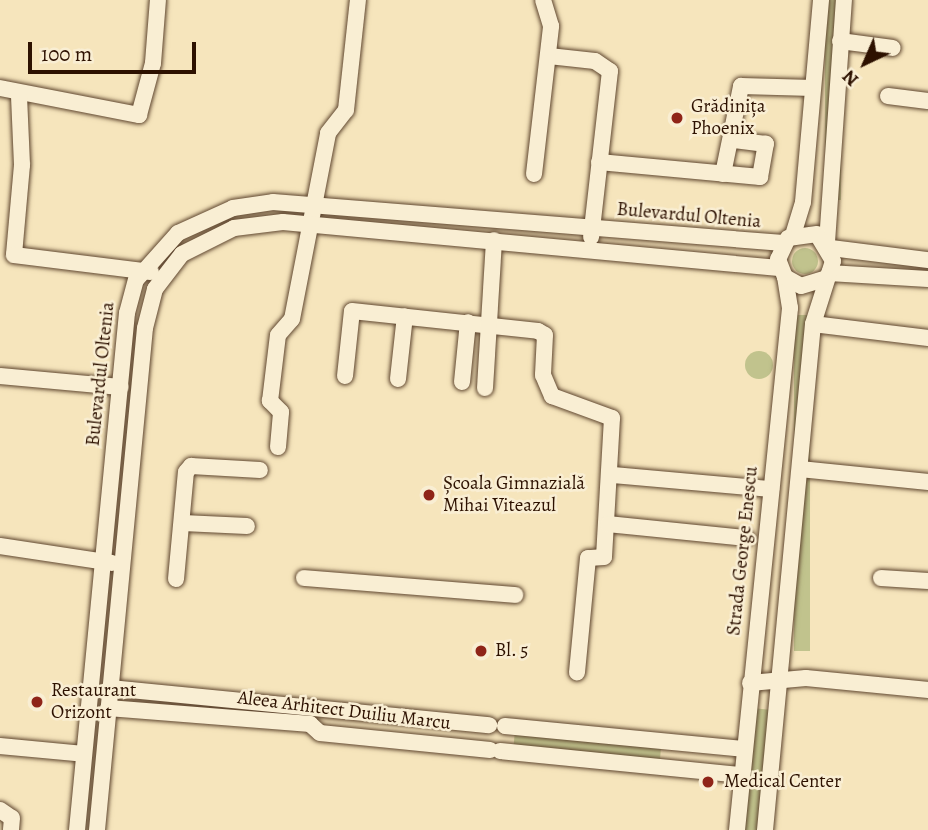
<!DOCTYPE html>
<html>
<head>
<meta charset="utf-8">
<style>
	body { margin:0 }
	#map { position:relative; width:928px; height:830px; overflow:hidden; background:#f6e5bc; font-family:Alegreya,serif }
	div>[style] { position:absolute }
	.green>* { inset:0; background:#c1c38d; transform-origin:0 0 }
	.round { border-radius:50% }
	.roads { filter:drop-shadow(0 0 2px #5f462f) drop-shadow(0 0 2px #5f462f) }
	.minor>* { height:16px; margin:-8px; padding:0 8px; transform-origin:8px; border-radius:8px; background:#f9eed3 }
	.dots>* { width:19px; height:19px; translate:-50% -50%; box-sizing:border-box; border:4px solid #f9eed3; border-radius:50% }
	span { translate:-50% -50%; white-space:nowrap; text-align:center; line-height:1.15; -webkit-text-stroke:5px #f9eed3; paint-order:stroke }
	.poi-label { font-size:19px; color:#2d1100 }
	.left { translate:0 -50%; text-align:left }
	.street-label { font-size:19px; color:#2d1100 }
	.north { position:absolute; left:830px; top:28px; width:70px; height:70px; -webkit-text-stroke:5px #f9eed3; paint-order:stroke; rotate:224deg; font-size:19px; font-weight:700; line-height:28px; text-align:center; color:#2d1100 }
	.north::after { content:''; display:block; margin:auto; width:24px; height:32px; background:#2d1100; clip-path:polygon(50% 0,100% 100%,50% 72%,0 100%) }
	.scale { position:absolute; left:28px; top:42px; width:168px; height:32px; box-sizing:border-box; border:4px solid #2d1100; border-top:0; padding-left:9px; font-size:21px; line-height:24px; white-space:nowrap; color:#2d1100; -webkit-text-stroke:5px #f9eed3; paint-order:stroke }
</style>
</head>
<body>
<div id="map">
	<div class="green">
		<div style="left:825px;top:0;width:16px;height:200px"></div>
		<div class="round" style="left:792px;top:248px;width:26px;height:26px"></div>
		<div style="left:794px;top:315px;width:16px;height:336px"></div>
		<div class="round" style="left:745px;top:351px;width:28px;height:28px"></div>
		<div style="left:753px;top:708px;width:19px;height:122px;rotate:6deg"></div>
		<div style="left:515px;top:730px;width:147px;height:19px;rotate:5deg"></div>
	</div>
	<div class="roads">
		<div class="minor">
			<div style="left:840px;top:41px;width:53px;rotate:7.5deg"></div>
			<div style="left:549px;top:56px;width:46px;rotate:6.2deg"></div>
			<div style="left:595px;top:61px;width:18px;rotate:34deg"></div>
			<div style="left:610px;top:71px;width:167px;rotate:96.5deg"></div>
			<div style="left:0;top:88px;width:142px;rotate:11deg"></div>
			<div style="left:139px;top:115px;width:54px;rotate:-74.9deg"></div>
			<div style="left:153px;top:63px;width:63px;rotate:-85.5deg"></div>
			<div style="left:19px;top:96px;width:69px;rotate:87.5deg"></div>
			<div style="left:22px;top:165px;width:90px;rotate:95.1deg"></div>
			<div style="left:14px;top:255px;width:138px;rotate:7.1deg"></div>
			<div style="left:888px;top:96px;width:40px;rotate:7.1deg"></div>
			<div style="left:599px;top:162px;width:162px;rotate:5.3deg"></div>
			<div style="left:760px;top:177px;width:34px;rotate:-80deg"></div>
			<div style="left:766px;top:144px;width:32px;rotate:-173deg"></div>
			<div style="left:534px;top:174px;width:149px;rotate:-83.4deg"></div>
			<div style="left:551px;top:26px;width:27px;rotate:-107deg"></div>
			<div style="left:723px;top:174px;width:90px;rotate:-78.4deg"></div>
			<div style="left:741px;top:86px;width:72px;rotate:1.6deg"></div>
			<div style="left:793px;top:235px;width:34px;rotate:-73deg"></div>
			<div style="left:803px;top:202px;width:203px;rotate:-84.9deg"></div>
			<div style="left:827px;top:242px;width:243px;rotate:-86deg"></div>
			<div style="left:831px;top:248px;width:98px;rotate:7.1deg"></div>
			<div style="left:829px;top:273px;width:99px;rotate:3.5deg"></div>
			<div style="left:813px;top:324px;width:116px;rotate:6.9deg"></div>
			<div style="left:0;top:376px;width:121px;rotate:5.2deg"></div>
			<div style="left:345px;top:376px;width:65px;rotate:-83.9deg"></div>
			<div style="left:352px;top:311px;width:187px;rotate:6.1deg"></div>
			<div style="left:538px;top:331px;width:8px;rotate:30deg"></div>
			<div style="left:545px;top:335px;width:40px;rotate:92.9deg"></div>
			<div style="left:543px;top:375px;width:23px;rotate:67deg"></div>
			<div style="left:552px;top:396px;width:64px;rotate:20.1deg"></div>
			<div style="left:612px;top:418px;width:139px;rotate:93.3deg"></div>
			<div style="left:604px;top:557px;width:16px;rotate:176deg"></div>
			<div style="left:588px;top:558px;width:115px;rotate:95.5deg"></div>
			<div style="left:398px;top:379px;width:63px;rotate:-83.7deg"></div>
			<div style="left:462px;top:382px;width:60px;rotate:-84.3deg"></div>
			<div style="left:485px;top:388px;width:148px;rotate:-86.5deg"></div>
			<div style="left:278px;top:447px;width:35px;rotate:-85deg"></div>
			<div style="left:281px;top:412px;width:16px;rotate:-135deg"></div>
			<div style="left:270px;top:401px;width:66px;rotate:-83.1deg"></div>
			<div style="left:278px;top:335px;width:21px;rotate:-49deg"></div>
			<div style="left:292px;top:319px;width:189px;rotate:-79deg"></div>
			<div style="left:328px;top:133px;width:29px;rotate:-52deg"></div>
			<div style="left:346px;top:110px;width:111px;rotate:-83.8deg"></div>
			<div style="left:800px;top:469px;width:129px;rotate:5.8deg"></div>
			<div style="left:613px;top:475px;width:159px;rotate:5.1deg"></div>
			<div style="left:183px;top:523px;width:64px;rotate:2.7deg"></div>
			<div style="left:608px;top:524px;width:139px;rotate:5.8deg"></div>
			<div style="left:0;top:546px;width:113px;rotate:8.6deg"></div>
			<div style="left:304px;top:578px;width:212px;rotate:4.6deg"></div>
			<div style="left:881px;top:578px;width:47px;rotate:3.7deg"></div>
			<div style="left:176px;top:579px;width:107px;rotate:-84.7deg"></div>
			<div style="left:186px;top:472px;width:8px;rotate:-50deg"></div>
			<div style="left:191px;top:466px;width:69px;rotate:3.3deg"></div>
			<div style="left:750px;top:683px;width:56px;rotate:-5.1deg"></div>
			<div style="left:806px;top:678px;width:123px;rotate:5.6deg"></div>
			<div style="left:110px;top:688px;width:381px;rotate:5.6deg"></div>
			<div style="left:108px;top:708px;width:203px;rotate:4.5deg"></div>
			<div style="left:310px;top:724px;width:13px;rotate:42deg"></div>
			<div style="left:320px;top:733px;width:171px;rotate:5.7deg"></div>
			<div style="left:505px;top:726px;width:239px;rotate:5.5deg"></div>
			<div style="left:0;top:746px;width:84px;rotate:5.4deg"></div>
			<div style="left:500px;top:751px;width:243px;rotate:5.7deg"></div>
			<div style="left:0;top:810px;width:14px;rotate:34deg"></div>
			<div style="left:12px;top:818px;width:12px;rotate:95deg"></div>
			<div style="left:77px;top:830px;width:519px;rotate:-84.48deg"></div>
			<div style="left:127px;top:313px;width:34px;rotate:-75deg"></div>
			<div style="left:136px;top:280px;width:63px;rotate:-48.2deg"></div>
			<div style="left:178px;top:233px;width:60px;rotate:-24.4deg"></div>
			<div style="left:233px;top:208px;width:40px;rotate:-8.5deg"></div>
			<div style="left:273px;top:202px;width:512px;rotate:4.6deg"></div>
			<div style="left:97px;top:830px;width:504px;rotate:-84.54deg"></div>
			<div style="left:145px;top:328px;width:40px;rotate:-75.6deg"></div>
			<div style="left:155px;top:289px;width:44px;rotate:-52.4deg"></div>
			<div style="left:182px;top:254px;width:58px;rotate:-26.6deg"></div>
			<div style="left:234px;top:228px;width:49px;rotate:-7deg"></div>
			<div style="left:283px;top:222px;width:498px;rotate:5.3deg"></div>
			<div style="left:737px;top:830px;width:525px;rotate:-84.2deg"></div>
			<div style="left:790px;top:308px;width:31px;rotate:-99deg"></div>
			<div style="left:765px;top:830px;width:508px;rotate:-84.58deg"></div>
			<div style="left:813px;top:324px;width:66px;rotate:-72.4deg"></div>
			<div style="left:833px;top:261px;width:31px;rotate:-121deg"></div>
			<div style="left:817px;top:234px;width:29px;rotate:172deg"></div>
			<div style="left:788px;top:238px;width:23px;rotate:115deg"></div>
			<div style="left:778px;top:259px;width:19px;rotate:69deg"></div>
			<div style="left:785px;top:277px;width:18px;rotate:29deg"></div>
			<div style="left:801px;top:286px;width:24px;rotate:-17deg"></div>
		</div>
	</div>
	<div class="dots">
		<div style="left:677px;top:118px;background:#8f2418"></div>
		<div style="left:429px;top:495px;background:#8f2418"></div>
		<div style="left:481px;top:651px;background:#8f2418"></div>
		<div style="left:37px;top:702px;background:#8f2418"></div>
		<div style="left:708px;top:782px;background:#8f2418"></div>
	</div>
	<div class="poi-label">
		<span class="left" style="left:691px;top:118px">Grădinița<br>Phoenix</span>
		<span class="left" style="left:443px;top:495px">Școala Gimnazială<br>Mihai Viteazul</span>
		<span class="left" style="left:495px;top:651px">Bl. 5</span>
		<span class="left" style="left:51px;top:702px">Restaurant<br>Orizont</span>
		<span class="left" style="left:724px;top:782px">Medical Center</span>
	</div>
	<div class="street-label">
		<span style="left:689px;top:216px;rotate:5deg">Bulevardul Oltenia</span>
		<span style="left:101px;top:374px;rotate:-84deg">Bulevardul Oltenia</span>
		<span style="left:743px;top:551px;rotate:-84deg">Strada George Enescu</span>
		<span style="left:344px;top:711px;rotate:7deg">Aleea Arhitect Duiliu Marcu</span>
	</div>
	<div class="north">N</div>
	<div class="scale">100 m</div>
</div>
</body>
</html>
